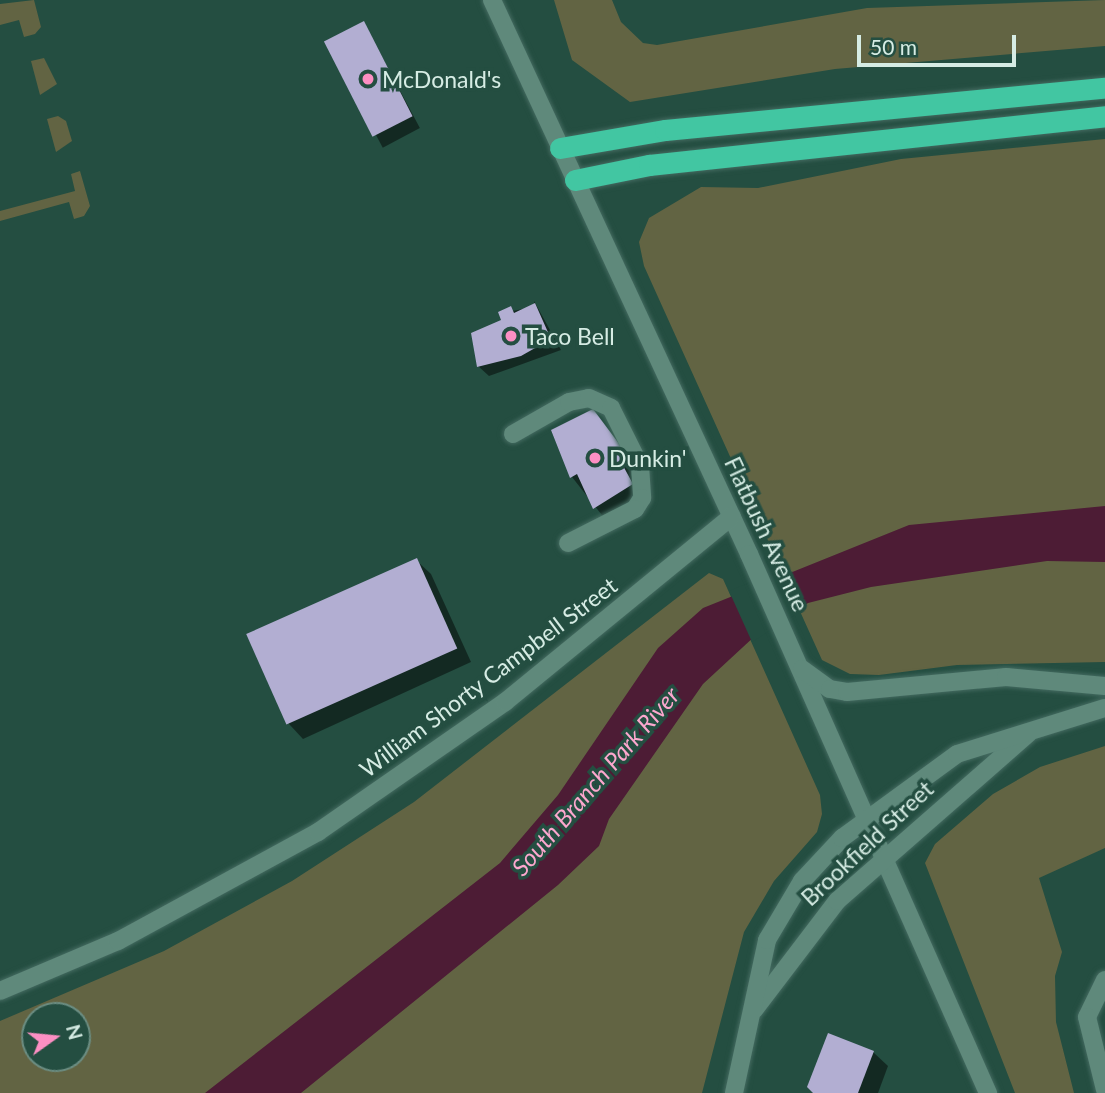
<!DOCTYPE html>
<html>
<head>
<meta charset="utf-8">
<style>
	body { margin:0 }
	#map { position:relative; width:1105px; height:1093px; overflow:hidden; background:#244e41; font-family:Lato,sans-serif }
	div>[style] { position:absolute }
	.green>* { inset:0; background:#626443 }
	.water>* { inset:0; background:#4d1c35 }
	.pier>* { inset:0; background:#244e41 }
	.shadow>* { inset:0; background:#0007; transform-origin:0 0 }
	.building>* { inset:0; background:#b2aed2; transform-origin:0 0 }
	.roads { filter:drop-shadow(0 0 2px #446a60) drop-shadow(0 0 2px #446a60) }
	.minor>* { height:18px; margin:-9px; padding:0 9px; transform-origin:9px; border-radius:9px; background:#5f897b }
	.highway>* { height:21px; margin:-10.5px; padding:0 10.5px; transform-origin:10.5px; border-radius:10.5px; background:#42c6a2 }
	.dots>* { width:19px; height:19px; translate:-50% -50%; box-sizing:border-box; border:4px solid #244e41; border-radius:50% }
	span { translate:-50% -50%; white-space:nowrap; text-align:center; line-height:1.15; -webkit-text-stroke:7px #244e41; paint-order:stroke }
	.poi-label { font-size:23px; color:#d6ece4 }
	.left { translate:0 -50%; text-align:left }
	.street-label { font-size:23px; color:#d6ece4 }
	.water-label { font-size:24px; color:#fca7ce; font-style:italic }
	.north { position:absolute; left:21px; top:1002px; width:70px; height:70px; box-sizing:border-box; background:#244e41; border:2px solid #6b8d82; border-radius:50%; rotate:75deg; font-size:19px; font-weight:700; line-height:28px; text-align:center; color:#d6ece4 }
	.north::after { content:''; display:block; margin:auto; width:24px; height:32px; background:#fc8fc3; clip-path:polygon(50% 0,100% 100%,50% 72%,0 100%) }
	.scale { position:absolute; left:857px; top:35px; width:159px; height:32px; box-sizing:border-box; border:4px solid #d6ece4; border-top:0; padding-left:9px; font-size:21px; line-height:24px; white-space:nowrap; color:#d6ece4; -webkit-text-stroke:5px #244e41; paint-order:stroke }
</style>
</head>
<body>
<div id="map">
	<div class="green">
		<div style="clip-path:polygon(34px 0,41px 27px,35px 34px,24px 37px,19px 20px,0 25px,0 4px)"></div>
		<div style="clip-path:polygon(554px 0,612px 0,621px 22px,643px 43px,657px 45px,867px 8px,1105px 0,1105px 46px,835px 69px,630px 102px,572px 60px)"></div>
		<div style="clip-path:polygon(44px 58px,57px 84px,40px 95px,31px 61px)"></div>
		<div style="clip-path:polygon(58px 116px,66px 121px,72px 141px,56px 152px,47px 119px)"></div>
		<div style="clip-path:polygon(1105px 139px,1105px 662px,957px 665px,879px 675px,850px 674px,822px 660px,644px 266px,639px 242px,649px 218px,701px 187px,758px 188px,901px 159px)"></div>
		<div style="clip-path:polygon(80px 171px,90px 206px,84px 216px,74px 219px,69px 202px,0 221px,0 211px,75px 191px,71px 174px)"></div>
		<div style="clip-path:polygon(evenodd,709px 573px,723px 579px,820px 795px,822px 814px,817px 832px,774px 881px,744px 932px,702px 1093px,0 1093px,0 1021px,164px 951px,292px 881px,414px 802px,709px 573px,35px 1016px,77px 1016px,77px 1058px,35px 1058px,35px 1016px)"></div>
		<div style="clip-path:polygon(1105px 746px,1105px 848px,1039px 878px,1062px 952px,1055px 976px,1056px 1022px,1074px 1093px,1015px 1093px,925px 863px,935px 844px,993px 794px,1040px 767px)"></div>
	</div>
	<div class="water">
		<div style="clip-path:polygon(1105px 506px,1105px 562px,1047px 561px,871px 587px,808px 603px,756px 635px,703px 684px,609px 819px,599px 846px,558px 885px,301px 1093px,205px 1093px,500px 863px,558px 795px,658px 648px,703px 608px,909px 525px)"></div>
	</div>
	<div class="pier">
		<div style="clip-path:polygon(785px 568px,803px 610px,752px 642px,729px 591px)"></div>
	</div>
	<div class="shadow">
		<div style="left:364px;top:23px;width:119px;height:42px;rotate:62deg"></div>
		<div style="clip-path:polygon(534px 301px,561px 350px,489px 376px,478px 366px,504px 321px,501px 313px,534px 307px)"></div>
		<div style="clip-path:polygon(593px 412px,633px 462px,631px 475px,642px 496px,605px 519px,572px 477px)"></div>
		<div style="clip-path:polygon(416px 560px,431px 574px,471px 662px,303px 739px,289px 724px,249px 636px)"></div>
		<div style="clip-path:polygon(873px 1052px,888px 1066px,878px 1093px,815px 1093px)"></div>
	</div>
	<div class="building">
		<div style="left:364px;top:21px;width:107px;height:45px;rotate:63deg"></div>
		<div style="clip-path:polygon(535px 303px,551px 339px,521px 356px,477px 367px,471px 333px,501px 320px,498px 312px,511px 306px,514px 313px)"></div>
		<div style="clip-path:polygon(593px 409px,623px 449px,621px 462px,633px 484px,593px 509px,577px 474px,570px 478px,551px 430px)"></div>
		<div style="left:417px;top:558px;width:99px;height:187px;rotate:66deg"></div>
		<div style="clip-path:polygon(828px 1033px,874px 1051px,858px 1093px,813px 1093px,807px 1087px)"></div>
	</div>
	<div class="roads">
		<div class="minor">
			<div style="left:492px;top:0;width:611px;rotate:65.11deg"></div>
			<div style="left:749px;top:554px;width:590px;rotate:66.09deg"></div>
			<div style="left:513px;top:434px;width:64px;rotate:-29.7deg"></div>
			<div style="left:569px;top:402px;width:20px;rotate:-11deg"></div>
			<div style="left:589px;top:398px;width:24px;rotate:24deg"></div>
			<div style="left:611px;top:408px;width:65px;rotate:63.4deg"></div>
			<div style="left:640px;top:466px;width:32px;rotate:86deg"></div>
			<div style="left:642px;top:498px;width:13px;rotate:122deg"></div>
			<div style="left:635px;top:509px;width:75px;rotate:153.1deg"></div>
			<div style="left:802px;top:669px;width:34px;rotate:36deg"></div>
			<div style="left:830px;top:689px;width:17px;rotate:10deg"></div>
			<div style="left:847px;top:692px;width:160px;rotate:-5.4deg"></div>
			<div style="left:1006px;top:677px;width:99px;rotate:5.2deg"></div>
			<div style="left:1105px;top:980px;width:41px;rotate:115.9deg"></div>
			<div style="left:1087px;top:1017px;width:75px;rotate:76.1deg"></div>
			<div style="left:0;top:991px;width:128px;rotate:-23deg"></div>
			<div style="left:118px;top:941px;width:228px;rotate:-28.6deg"></div>
			<div style="left:318px;top:832px;width:228px;rotate:-34.8deg"></div>
			<div style="left:505px;top:702px;width:293px;rotate:-39.3deg"></div>
			<div style="left:754px;top:1010px;width:137px;rotate:-52.7deg"></div>
			<div style="left:837px;top:901px;width:255px;rotate:-41.2deg"></div>
			<div style="left:734px;top:1093px;width:157px;rotate:-77.8deg"></div>
			<div style="left:767px;top:940px;width:69px;rotate:-59.3deg"></div>
			<div style="left:802px;top:881px;width:59px;rotate:-47.1deg"></div>
			<div style="left:842px;top:838px;width:142px;rotate:-36.1deg"></div>
			<div style="left:957px;top:754px;width:155px;rotate:-17.3deg"></div>
		</div>
		<div class="highway">
			<div style="left:560px;top:148px;width:107px;rotate:-9.7deg"></div>
			<div style="left:665px;top:130px;width:442px;rotate:-5.5deg"></div>
			<div style="left:575px;top:180px;width:76px;rotate:-11.5deg"></div>
			<div style="left:649px;top:165px;width:459px;rotate:-6.1deg"></div>
		</div>
	</div>
	<div class="dots">
		<div style="left:368px;top:79px;background:#fc8fc3"></div>
		<div style="left:511px;top:336px;background:#fc8fc3"></div>
		<div style="left:595px;top:458px;background:#fc8fc3"></div>
	</div>
	<div class="poi-label">
		<span class="left" style="left:382px;top:79px">McDonald's</span>
		<span class="left" style="left:525px;top:336px">Taco Bell</span>
		<span class="left" style="left:609px;top:458px">Dunkin'</span>
	</div>
	<div class="street-label">
		<span style="left:767px;top:534px;rotate:65deg">Flatbush Avenue</span>
		<span style="left:488px;top:677px;rotate:-37deg">William Shorty Campbell Street</span>
		<span style="left:867px;top:843px;rotate:-43deg">Brookfield Street</span>
	</div>
	<div class="water-label">
		<span style="left:595px;top:781px;rotate:-49deg">South Branch Park River</span>
	</div>
	<div class="north">N</div>
	<div class="scale">50 m</div>
</div>
</body>
</html>
